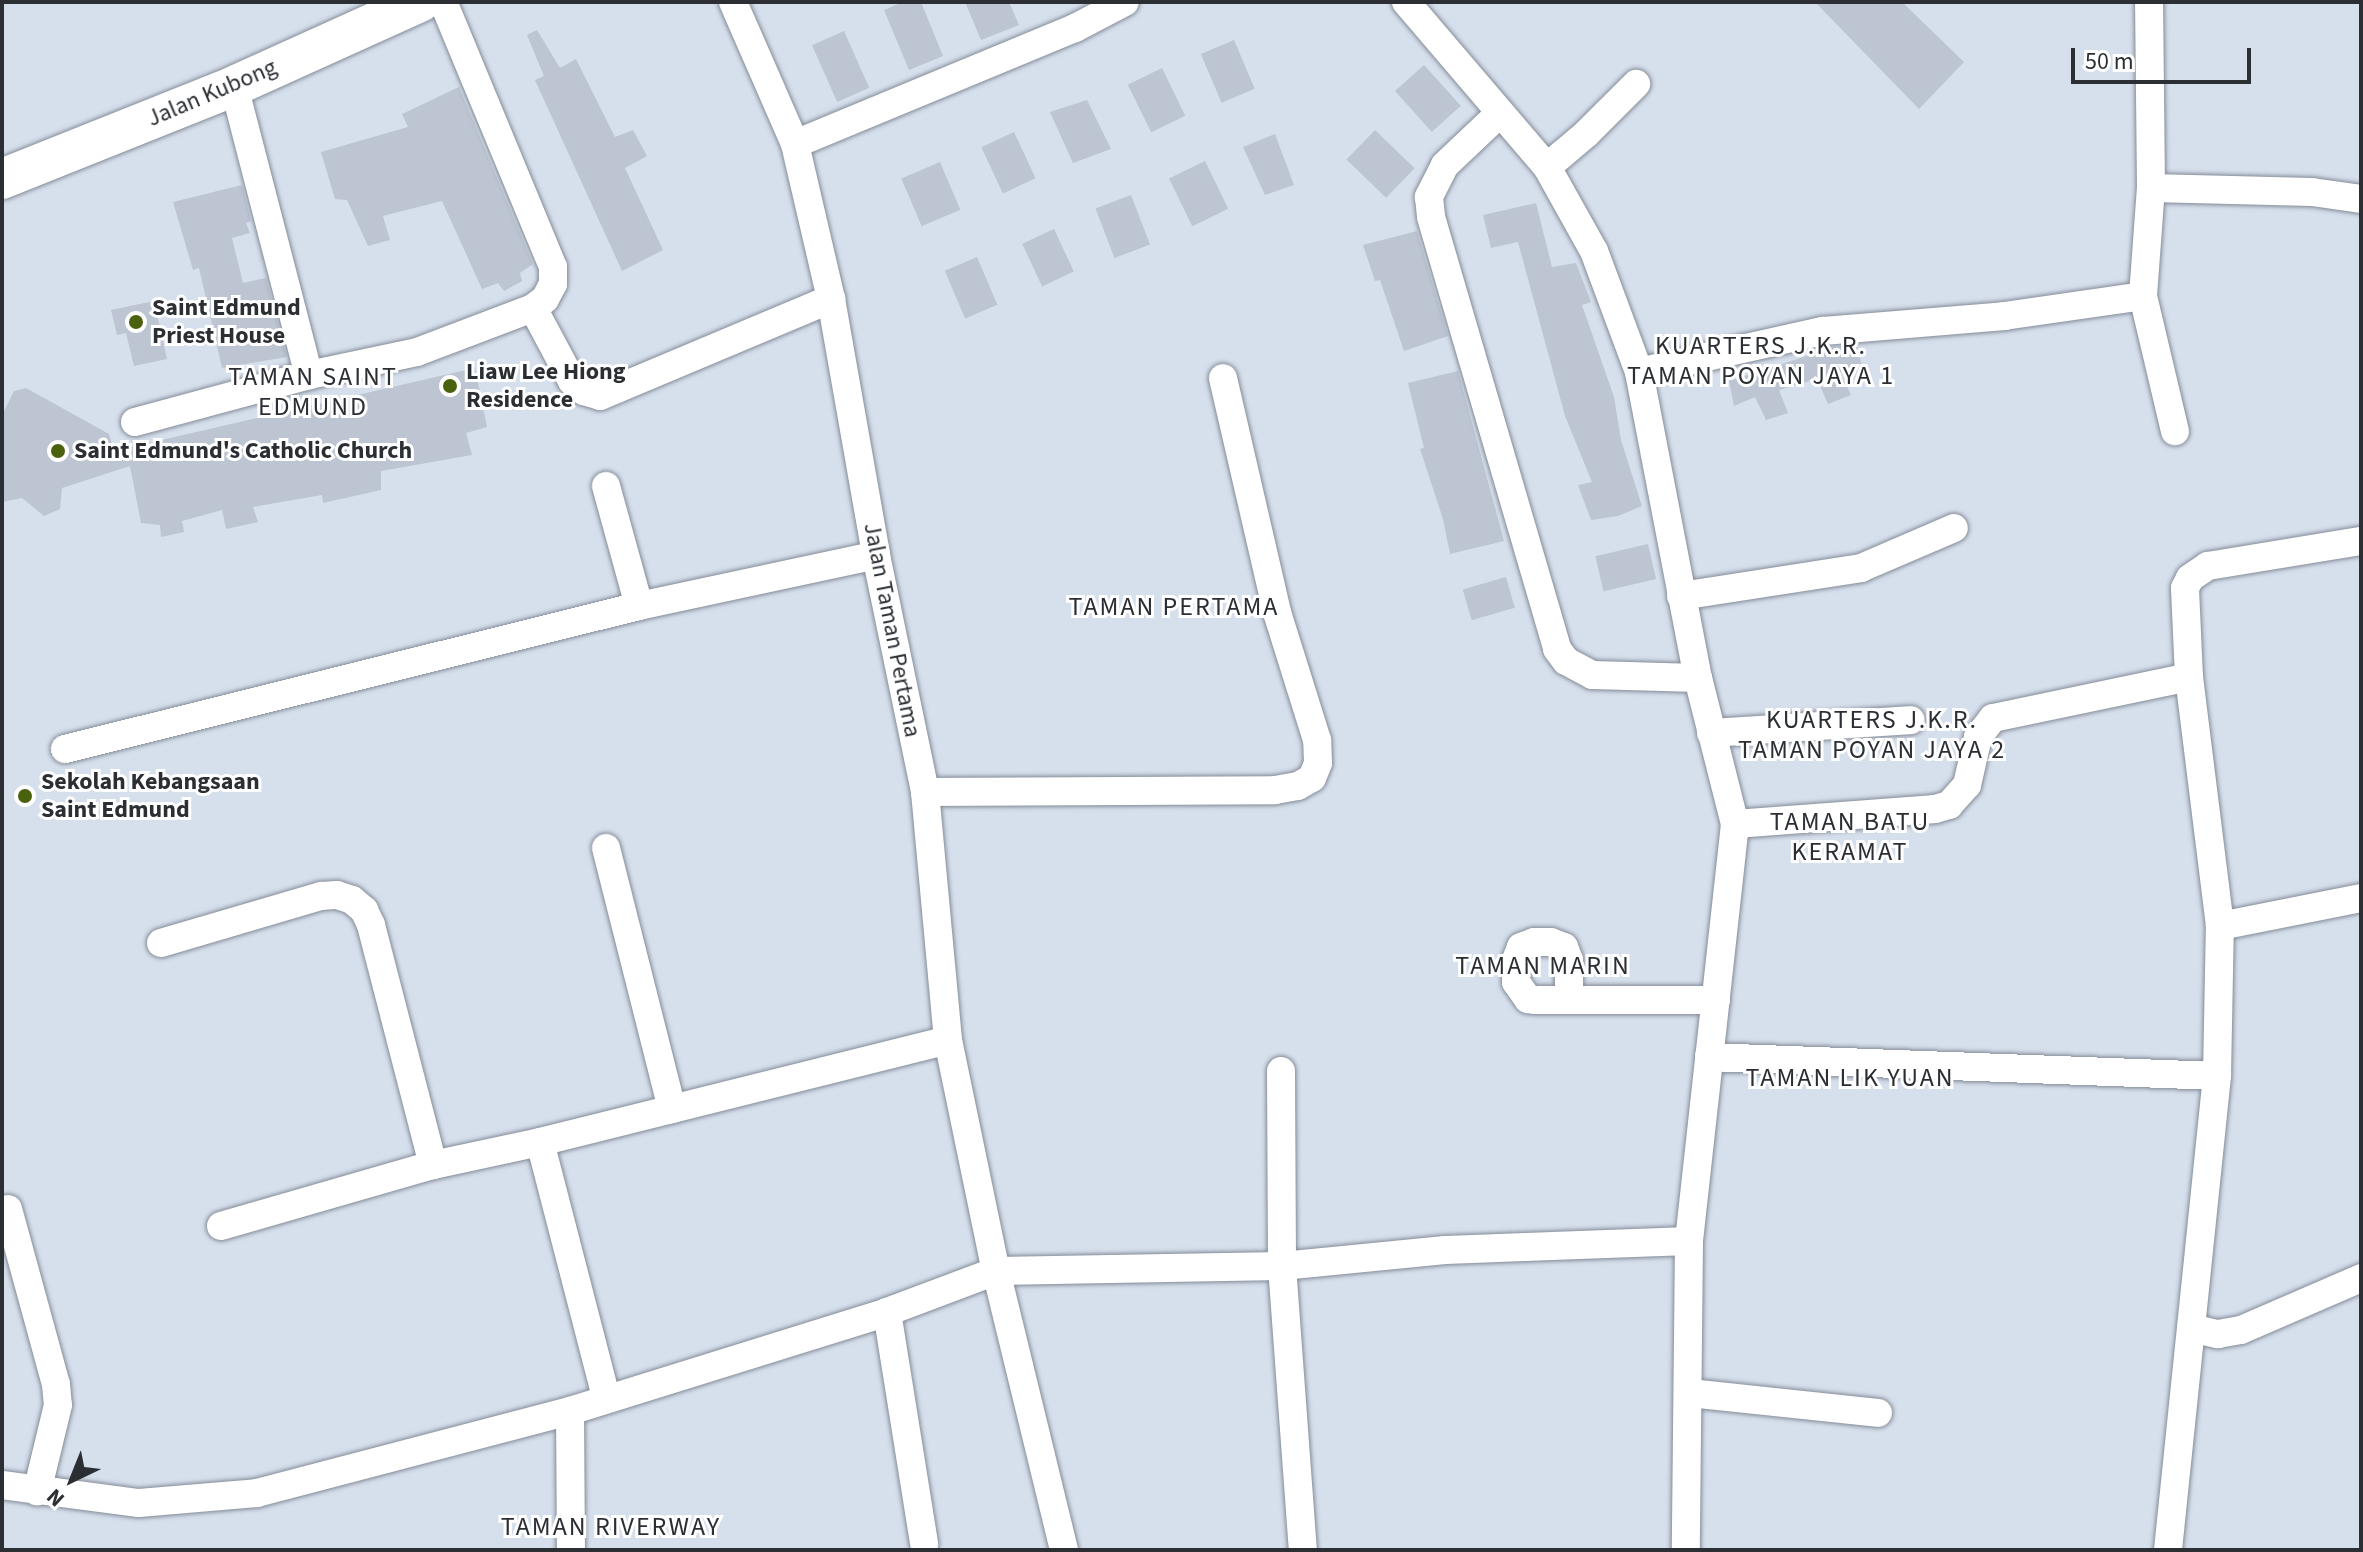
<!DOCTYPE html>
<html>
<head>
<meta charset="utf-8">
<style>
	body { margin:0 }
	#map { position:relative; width:2363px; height:1552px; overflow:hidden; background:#d6dfec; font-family:"Source Sans 3",sans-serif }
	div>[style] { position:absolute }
	.building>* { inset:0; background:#bcc5d1; transform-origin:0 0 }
	.roads { filter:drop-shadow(0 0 2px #848c98) drop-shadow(0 0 2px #848c98) }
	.minor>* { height:28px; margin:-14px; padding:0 14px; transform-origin:14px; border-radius:14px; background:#fff }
	.highway>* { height:40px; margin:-20px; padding:0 20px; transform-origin:20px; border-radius:20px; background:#fff }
	.dots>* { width:22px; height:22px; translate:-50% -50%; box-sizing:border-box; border:4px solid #fff; border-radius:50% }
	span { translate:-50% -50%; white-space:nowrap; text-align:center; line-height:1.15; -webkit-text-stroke:6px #fff; paint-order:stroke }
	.street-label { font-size:24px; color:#2b2f34 }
	.poi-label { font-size:24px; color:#2b2f34; font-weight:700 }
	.left { translate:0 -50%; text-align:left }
	.neighbourhood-label { font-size:26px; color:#2b2f34; letter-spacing:2px }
	.frame { position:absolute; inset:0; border:4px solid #2b2f34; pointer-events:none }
	.north { position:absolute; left:32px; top:1440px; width:80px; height:80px; -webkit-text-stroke:6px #fff; paint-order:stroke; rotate:223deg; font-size:22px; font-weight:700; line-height:32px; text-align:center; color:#2b2f34 }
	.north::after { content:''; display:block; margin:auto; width:28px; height:36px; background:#2b2f34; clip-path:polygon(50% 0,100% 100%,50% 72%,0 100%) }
	.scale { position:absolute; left:2071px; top:48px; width:180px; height:36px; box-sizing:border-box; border:4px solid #2b2f34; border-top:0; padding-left:10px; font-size:24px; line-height:28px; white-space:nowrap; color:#2b2f34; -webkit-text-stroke:6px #fff; paint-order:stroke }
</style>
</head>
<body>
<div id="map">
	<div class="building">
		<div style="clip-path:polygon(903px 2px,921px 2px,943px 56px,909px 70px,884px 10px)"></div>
		<div style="clip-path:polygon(965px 2px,1009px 2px,1019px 25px,981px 40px)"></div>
		<div style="clip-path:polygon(1815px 2px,1902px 2px,1964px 62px,1919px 109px)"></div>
		<div style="clip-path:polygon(537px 30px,560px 68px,576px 59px,615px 137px,633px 130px,647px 156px,625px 168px,663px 250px,622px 271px,535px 80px,544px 76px,527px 35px)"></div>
		<div style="left:844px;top:31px;width:62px;height:35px;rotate:66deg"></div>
		<div style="left:1234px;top:40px;width:53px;height:36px;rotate:67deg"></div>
		<div style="left:1424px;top:65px;width:55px;height:39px;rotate:48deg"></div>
		<div style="left:1162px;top:68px;width:53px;height:38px;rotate:64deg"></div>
		<div style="clip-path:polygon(459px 87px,533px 264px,520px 273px,522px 281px,504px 291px,498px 283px,482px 289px,442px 201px,383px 216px,390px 240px,368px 246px,347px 200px,335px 199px,321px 152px,408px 127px,402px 114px)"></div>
		<div style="clip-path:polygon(1087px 100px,1111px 149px,1073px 163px,1050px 112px)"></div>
		<div style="left:1375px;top:130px;width:55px;height:41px;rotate:44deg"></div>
		<div style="left:1014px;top:132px;width:51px;height:36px;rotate:65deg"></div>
		<div style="clip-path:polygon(1275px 134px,1294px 185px,1265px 195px,1243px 147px)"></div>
		<div style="left:1205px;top:161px;width:53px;height:40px;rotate:64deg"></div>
		<div style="left:940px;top:162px;width:52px;height:42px;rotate:67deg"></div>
		<div style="clip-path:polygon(242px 185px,251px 221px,246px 223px,250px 233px,232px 238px,243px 283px,266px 278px,287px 357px,222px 368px,199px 268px,193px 270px,173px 202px)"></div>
		<div style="left:1131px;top:195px;width:53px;height:38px;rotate:69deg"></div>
		<div style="clip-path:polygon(1536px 203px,1552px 267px,1576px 263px,1591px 302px,1582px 305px,1614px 397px,1621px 440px,1642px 506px,1618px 516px,1591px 520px,1578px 485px,1592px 482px,1565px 416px,1518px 242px,1491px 248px,1483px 215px)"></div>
		<div style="left:1054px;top:229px;width:47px;height:35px;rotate:65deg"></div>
		<div style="clip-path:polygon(1417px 231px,1448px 336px,1404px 351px,1380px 280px,1375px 281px,1363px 245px)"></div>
		<div style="left:977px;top:257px;width:52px;height:35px;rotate:67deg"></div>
		<div style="clip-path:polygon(154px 301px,167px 359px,134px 366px,126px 333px,117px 335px,111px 310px)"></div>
		<div style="clip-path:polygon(1856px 345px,1862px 365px,1840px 372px,1851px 395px,1828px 404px,1817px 379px,1779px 390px,1788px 413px,1766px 420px,1755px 397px,1734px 406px,1729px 381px,1834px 347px)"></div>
		<div style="clip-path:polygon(475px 368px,487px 427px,466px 433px,472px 455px,381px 471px,381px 490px,323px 503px,322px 495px,253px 507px,258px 522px,226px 529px,222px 510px,182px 521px,184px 532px,161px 537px,160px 525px,141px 523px,130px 466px,62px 488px,60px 509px,44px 516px,22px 498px,2px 502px,2px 415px,14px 391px,26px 388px,109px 434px,114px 451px)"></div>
		<div style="clip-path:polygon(1458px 371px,1504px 541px,1450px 554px,1443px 519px,1420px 449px,1424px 448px,1408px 383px)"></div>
		<div style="left:1648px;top:544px;width:36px;height:54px;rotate:77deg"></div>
		<div style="left:1506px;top:577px;width:32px;height:45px;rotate:74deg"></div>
	</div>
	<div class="roads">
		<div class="minor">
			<div style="left:733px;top:2px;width:155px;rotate:66.4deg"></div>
			<div style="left:795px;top:144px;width:159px;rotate:76.9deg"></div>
			<div style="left:831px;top:299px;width:260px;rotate:80deg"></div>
			<div style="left:876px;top:555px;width:242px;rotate:78.3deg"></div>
			<div style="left:925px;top:792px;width:249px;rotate:84.7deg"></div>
			<div style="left:948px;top:1040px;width:236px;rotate:78.3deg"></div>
			<div style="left:996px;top:1271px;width:287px;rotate:76.3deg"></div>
			<div style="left:1406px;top:2px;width:217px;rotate:49.5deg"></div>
			<div style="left:1547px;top:167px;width:96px;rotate:60.8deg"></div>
			<div style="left:1594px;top:251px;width:129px;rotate:69.6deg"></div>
			<div style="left:1639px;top:372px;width:312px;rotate:79.1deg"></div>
			<div style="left:1698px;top:678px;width:151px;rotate:75.8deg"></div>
			<div style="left:1735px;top:824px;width:420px;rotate:96.3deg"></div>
			<div style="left:1689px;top:1241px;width:309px;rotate:90.6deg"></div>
			<div style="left:234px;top:86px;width:299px;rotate:75.5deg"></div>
			<div style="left:1500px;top:113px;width:76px;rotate:136.6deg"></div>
			<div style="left:1445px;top:165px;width:36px;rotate:117deg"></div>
			<div style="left:1429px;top:197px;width:20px;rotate:84deg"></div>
			<div style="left:1431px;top:217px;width:450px;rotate:73.7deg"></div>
			<div style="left:1557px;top:649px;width:15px;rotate:53deg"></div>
			<div style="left:1566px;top:661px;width:30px;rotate:28deg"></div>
			<div style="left:1592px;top:675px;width:106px;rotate:1.6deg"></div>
			<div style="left:795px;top:144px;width:303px;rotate:-22.5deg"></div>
			<div style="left:1075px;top:28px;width:56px;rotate:-27.5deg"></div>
			<div style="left:1547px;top:167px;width:51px;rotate:-40.2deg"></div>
			<div style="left:1586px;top:134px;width:71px;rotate:-45deg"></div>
			<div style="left:2151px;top:188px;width:161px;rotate:1.4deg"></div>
			<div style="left:2312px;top:192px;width:49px;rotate:8.1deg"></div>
			<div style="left:2143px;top:296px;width:139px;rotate:76.7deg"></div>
			<div style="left:533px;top:308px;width:83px;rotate:61.9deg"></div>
			<div style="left:572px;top:381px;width:16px;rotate:40deg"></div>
			<div style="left:584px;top:391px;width:17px;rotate:17deg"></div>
			<div style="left:600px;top:396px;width:251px;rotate:-22.8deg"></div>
			<div style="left:1639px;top:372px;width:189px;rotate:-12.6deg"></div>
			<div style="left:1823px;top:331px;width:182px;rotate:-4.7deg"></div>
			<div style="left:2004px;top:316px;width:140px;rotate:-8.2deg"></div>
			<div style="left:2143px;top:296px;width:108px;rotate:-85.8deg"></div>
			<div style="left:2151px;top:188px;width:186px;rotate:-90.6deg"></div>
			<div style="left:135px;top:422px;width:180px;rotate:-15.1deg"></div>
			<div style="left:309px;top:375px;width:110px;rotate:-12deg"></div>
			<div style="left:417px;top:352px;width:124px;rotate:-20.8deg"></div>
			<div style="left:533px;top:308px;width:15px;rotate:-37deg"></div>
			<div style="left:545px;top:299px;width:17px;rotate:-62deg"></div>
			<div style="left:553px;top:284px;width:17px;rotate:-90deg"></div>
			<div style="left:553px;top:267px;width:287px;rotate:-112.5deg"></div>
			<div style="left:606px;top:486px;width:124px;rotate:74.6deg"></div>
			<div style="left:1681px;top:596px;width:182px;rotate:-8.8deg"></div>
			<div style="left:1861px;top:568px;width:101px;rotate:-23.3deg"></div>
			<div style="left:1711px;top:733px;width:200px;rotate:-3.7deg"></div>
			<div style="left:65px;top:749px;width:592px;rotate:-13.99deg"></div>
			<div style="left:639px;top:606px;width:242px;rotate:-12.1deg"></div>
			<div style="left:925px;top:792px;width:350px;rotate:-0.3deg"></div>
			<div style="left:1275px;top:790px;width:23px;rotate:-10deg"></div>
			<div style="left:1298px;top:786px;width:16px;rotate:-30deg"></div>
			<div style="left:1312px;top:778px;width:16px;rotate:-68deg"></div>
			<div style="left:1318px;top:763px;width:23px;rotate:-92deg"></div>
			<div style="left:1317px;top:740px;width:134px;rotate:-107.4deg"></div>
			<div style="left:1277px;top:612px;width:240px;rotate:-103deg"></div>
			<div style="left:1735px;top:824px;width:201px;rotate:-4.3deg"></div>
			<div style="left:1935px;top:809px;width:15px;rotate:-16deg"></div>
			<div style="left:1949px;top:805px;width:27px;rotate:-48deg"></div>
			<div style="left:1967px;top:785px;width:49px;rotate:-77.1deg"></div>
			<div style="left:1978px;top:737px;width:24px;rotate:-52deg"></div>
			<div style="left:1993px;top:718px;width:200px;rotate:-11.8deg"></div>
			<div style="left:606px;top:848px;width:269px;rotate:75.8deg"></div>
			<div style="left:672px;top:1109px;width:284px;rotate:-14deg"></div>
			<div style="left:2220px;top:926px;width:144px;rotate:-11.2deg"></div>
			<div style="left:161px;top:943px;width:167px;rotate:-16.4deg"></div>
			<div style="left:321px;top:896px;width:16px;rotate:-4deg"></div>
			<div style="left:337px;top:895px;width:16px;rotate:18deg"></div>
			<div style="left:352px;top:900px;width:16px;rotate:40deg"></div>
			<div style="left:364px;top:910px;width:17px;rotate:65deg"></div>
			<div style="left:371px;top:925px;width:248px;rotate:75.5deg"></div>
			<div style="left:1569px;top:1000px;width:40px;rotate:-90deg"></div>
			<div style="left:1569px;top:960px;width:14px;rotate:-111deg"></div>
			<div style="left:1564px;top:947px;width:14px;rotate:-159deg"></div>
			<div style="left:1551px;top:942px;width:17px;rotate:180deg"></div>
			<div style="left:1534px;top:942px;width:14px;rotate:159deg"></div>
			<div style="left:1521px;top:947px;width:14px;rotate:111deg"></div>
			<div style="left:1516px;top:960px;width:22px;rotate:90deg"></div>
			<div style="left:1516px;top:982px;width:21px;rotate:55deg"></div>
			<div style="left:1528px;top:999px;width:7px;rotate:8deg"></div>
			<div style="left:1535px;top:1000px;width:181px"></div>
			<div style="left:1709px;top:1057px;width:508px;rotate:2.14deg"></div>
			<div style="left:2217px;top:1076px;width:150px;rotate:-88.9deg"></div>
			<div style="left:2220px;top:926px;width:251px;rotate:-97.1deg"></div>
			<div style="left:2189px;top:677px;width:89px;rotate:-92.6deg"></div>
			<div style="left:2185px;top:588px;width:11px;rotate:-63deg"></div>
			<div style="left:2190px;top:578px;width:22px;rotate:-34deg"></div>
			<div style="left:2208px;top:566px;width:155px;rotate:-9.3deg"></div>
			<div style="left:1281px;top:1071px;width:195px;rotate:89.7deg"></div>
			<div style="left:1282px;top:1266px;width:285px;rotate:85.8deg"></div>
			<div style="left:8px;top:1209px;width:181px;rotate:74.7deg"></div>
			<div style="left:56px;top:1384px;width:21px;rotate:85deg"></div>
			<div style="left:58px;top:1405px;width:89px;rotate:103.6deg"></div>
			<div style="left:221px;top:1226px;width:221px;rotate:-16.1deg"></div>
			<div style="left:433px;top:1165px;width:109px;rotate:-12.1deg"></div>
			<div style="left:887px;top:1312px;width:235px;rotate:80.9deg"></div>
			<div style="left:2191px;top:1328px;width:28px;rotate:13deg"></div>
			<div style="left:2218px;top:1334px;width:23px;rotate:-10deg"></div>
			<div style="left:2241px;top:1330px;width:131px;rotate:-23.4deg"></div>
			<div style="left:1689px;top:1393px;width:190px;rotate:6deg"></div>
			<div style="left:606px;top:1397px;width:263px;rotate:-104.5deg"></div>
			<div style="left:540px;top:1142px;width:136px;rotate:-14deg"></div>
			<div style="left:570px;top:1411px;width:139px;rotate:89.6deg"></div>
			<div style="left:2px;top:1485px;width:138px;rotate:7.5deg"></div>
			<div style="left:139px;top:1503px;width:118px;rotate:-4.8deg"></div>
			<div style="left:257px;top:1493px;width:324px;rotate:-14.7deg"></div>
			<div style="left:570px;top:1411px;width:332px;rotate:-17.3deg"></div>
			<div style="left:887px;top:1312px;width:116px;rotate:-20.6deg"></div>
			<div style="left:996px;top:1271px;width:286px;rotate:-1deg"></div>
			<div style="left:1282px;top:1266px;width:164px;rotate:-5.6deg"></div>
			<div style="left:1445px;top:1250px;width:244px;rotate:-2.1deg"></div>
			<div style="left:2168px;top:1550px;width:477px;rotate:-84.1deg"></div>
		</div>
		<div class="highway">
			<div style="left:2px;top:179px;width:250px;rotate:-21.8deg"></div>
			<div style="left:234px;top:86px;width:204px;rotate:-24.3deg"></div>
		</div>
	</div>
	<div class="dots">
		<div style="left:136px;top:322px;background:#4a610d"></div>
		<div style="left:450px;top:386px;background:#4a610d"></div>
		<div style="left:58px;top:451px;background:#4a610d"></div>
		<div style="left:25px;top:796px;background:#4a610d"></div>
	</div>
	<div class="street-label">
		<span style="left:212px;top:93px;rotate:-23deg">Jalan Kubong</span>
		<span style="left:892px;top:630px;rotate:79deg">Jalan Taman Pertama</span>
	</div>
	<div class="poi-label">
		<span class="left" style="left:152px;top:322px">Saint Edmund<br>Priest House</span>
		<span class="left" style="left:466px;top:386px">Liaw Lee Hiong<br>Residence</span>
		<span class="left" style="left:74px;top:451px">Saint Edmund's Catholic Church</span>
		<span class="left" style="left:41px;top:796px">Sekolah Kebangsaan<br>Saint Edmund</span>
	</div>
	<div class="neighbourhood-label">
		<span style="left:1761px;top:361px">KUARTERS J.K.R.<br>TAMAN POYAN JAYA 1</span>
		<span style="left:313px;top:392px">TAMAN SAINT<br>EDMUND</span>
		<span style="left:1174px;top:607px">TAMAN PERTAMA</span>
		<span style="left:1872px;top:735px">KUARTERS J.K.R.<br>TAMAN POYAN JAYA 2</span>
		<span style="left:1850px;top:837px">TAMAN BATU<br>KERAMAT</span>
		<span style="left:1543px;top:966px">TAMAN MARIN</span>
		<span style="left:1850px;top:1078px">TAMAN LIK YUAN</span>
		<span style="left:611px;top:1527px">TAMAN RIVERWAY</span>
	</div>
	<div class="frame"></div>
	<div class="north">N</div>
	<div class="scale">50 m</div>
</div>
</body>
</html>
